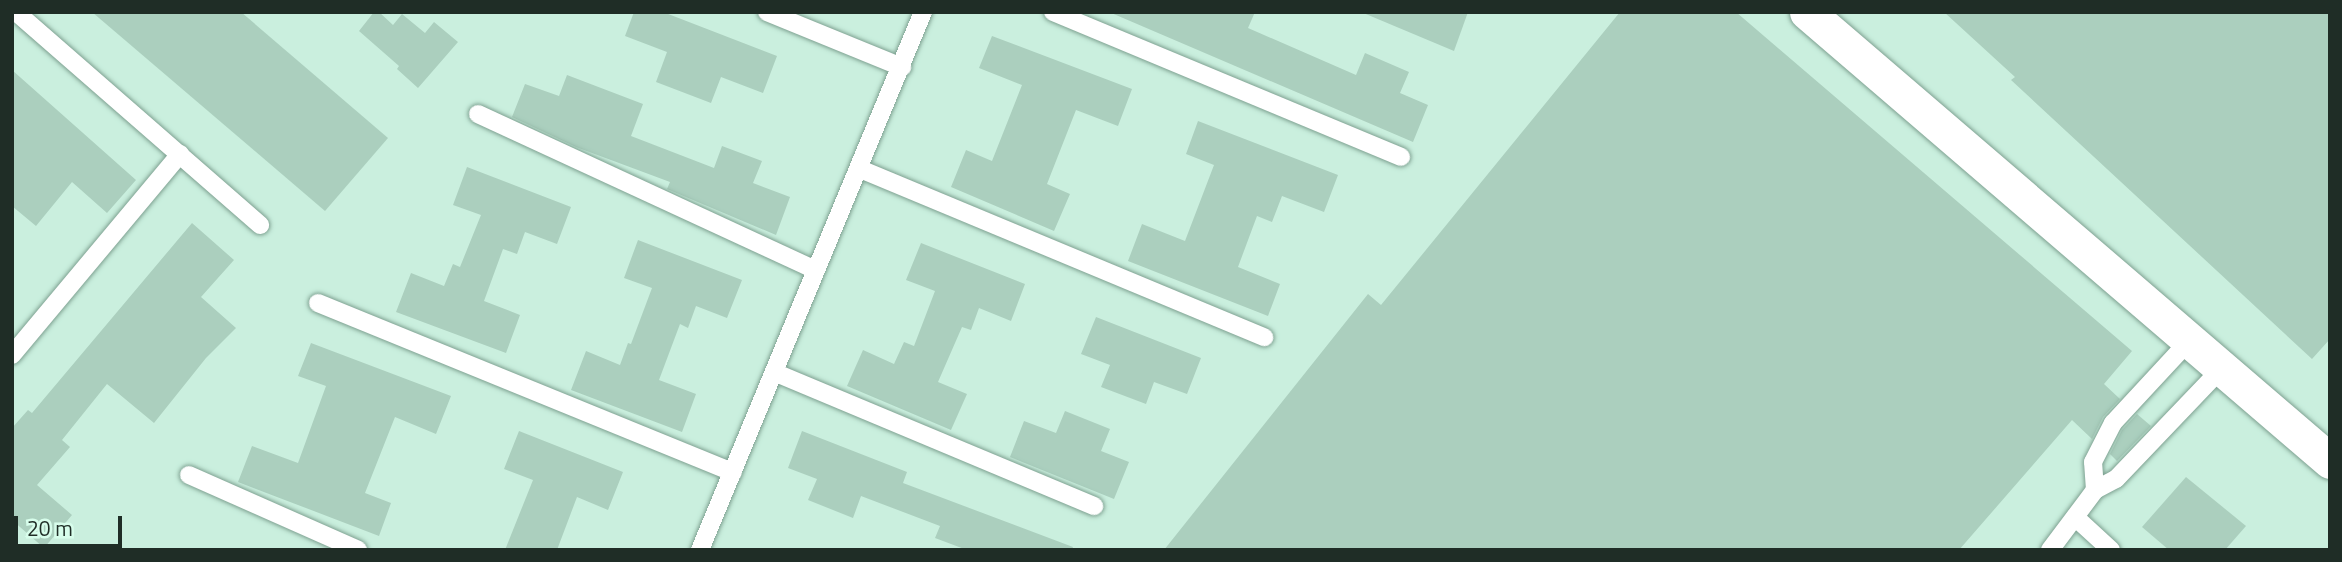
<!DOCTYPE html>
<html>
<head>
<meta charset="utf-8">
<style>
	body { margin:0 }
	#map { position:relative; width:2342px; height:562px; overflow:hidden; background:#caefde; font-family:"Titillium Web",sans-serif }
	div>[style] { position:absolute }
	.building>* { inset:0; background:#abcfbe }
	.roads { filter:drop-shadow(0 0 2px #7ea191) drop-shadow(0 0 2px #7ea191) }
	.service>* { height:18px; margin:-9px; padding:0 9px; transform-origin:9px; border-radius:9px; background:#fff }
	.minor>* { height:35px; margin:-17.5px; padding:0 17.5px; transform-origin:17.5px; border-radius:17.5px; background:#fff }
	span { translate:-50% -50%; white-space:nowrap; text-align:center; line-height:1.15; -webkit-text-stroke:5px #d7fdeb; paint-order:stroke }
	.frame { position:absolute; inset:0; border:14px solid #1f2d26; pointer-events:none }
	.scale { position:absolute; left:14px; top:516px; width:108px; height:32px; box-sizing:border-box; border:4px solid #1f2d26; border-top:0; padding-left:9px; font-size:21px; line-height:24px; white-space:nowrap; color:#1f2d26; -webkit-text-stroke:5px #d7fdeb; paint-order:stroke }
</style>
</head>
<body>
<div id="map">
	<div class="building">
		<div style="clip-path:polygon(92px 12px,241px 12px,388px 138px,325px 211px)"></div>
		<div style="clip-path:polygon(374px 12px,379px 12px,393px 25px,402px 14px,425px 33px,434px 22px,458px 42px,418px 88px,397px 69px,399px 66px,359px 31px)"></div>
		<div style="clip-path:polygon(634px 12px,663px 12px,777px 56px,763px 93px,721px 77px,711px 103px,656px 82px,667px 52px,625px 36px)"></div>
		<div style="clip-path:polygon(1109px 12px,1255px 12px,1248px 28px,1356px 75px,1365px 53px,1409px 72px,1400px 93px,1428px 105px,1413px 142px)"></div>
		<div style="clip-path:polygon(1361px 12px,1468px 12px,1454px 51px)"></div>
		<div style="clip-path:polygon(1620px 12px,1736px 12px,2132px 351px,2104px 384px,2120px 399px,2103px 417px,2092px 439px,2072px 420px,1959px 550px,1164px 550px,1368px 294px,1381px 305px)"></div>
		<div style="clip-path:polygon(1944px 12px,2330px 12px,2330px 339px,2312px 359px,2011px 80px,2015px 77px)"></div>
		<div style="clip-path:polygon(992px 36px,1132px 89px,1118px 126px,1076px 110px,1047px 184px,1070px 194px,1054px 231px,951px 187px,966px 150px,992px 161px,1022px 85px,979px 68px)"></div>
		<div style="clip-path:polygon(12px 70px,136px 180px,107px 213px,72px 182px,36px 226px,12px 206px)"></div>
		<div style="clip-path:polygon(567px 75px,643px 104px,631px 136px,714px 168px,722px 146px,762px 161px,753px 183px,790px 197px,776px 235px,667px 189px,670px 182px,576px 147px,512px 117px,525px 84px,559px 96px)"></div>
		<div style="clip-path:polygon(1198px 121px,1338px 175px,1324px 212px,1282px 196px,1272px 222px,1257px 216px,1238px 267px,1280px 284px,1268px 316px,1128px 261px,1142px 224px,1185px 241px,1214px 165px,1186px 154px)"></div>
		<div style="clip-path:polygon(467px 167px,571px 207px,557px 244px,525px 232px,517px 254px,503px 249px,484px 301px,520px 315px,506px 353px,396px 312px,411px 273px,444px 286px,453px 264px,460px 267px,481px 215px,453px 205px)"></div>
		<div style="clip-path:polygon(192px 223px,234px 260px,201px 297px,236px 328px,206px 358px,154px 423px,107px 384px,62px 440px,70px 447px,37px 485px,72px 515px,44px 548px,12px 520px,12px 428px,28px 410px,32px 413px)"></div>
		<div style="clip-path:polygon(638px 240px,742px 280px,727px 318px,696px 306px,688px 328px,680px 324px,659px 380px,696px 394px,682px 432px,571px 390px,586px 351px,620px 365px,628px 343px,631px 344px,652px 288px,624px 278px)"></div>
		<div style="clip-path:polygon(921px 243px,1025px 284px,1011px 321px,979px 308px,971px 330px,962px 327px,938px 382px,967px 394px,951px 430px,847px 386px,863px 350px,894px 364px,904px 342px,914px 346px,935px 291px,906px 280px)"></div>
		<div style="clip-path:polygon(1096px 317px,1201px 358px,1187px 394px,1154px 382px,1146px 404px,1101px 387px,1110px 365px,1081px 354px)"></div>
		<div style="clip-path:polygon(311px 343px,451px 396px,436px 434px,395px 417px,365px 493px,391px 503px,379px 536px,238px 482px,252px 446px,298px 463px,326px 386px,298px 376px)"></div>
		<div style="clip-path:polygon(1065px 411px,1110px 429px,1101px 451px,1129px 462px,1114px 499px,1010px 457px,1024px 421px,1056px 433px)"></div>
		<div style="clip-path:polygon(2137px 414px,2151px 426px,2117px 461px,2110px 454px,2122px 430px)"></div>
		<div style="clip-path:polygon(519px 431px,623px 472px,608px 510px,577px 497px,557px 550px,505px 550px,533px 480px,504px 469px)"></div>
		<div style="clip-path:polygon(802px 431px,907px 472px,903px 483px,1073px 547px,1072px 550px,967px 550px,935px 538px,940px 526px,861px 496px,853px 518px,808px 500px,817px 479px,788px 468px)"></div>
		<div style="clip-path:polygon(2186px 477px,2246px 526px,2225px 550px,2169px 550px,2142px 527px)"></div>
	</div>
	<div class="roads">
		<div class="service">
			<div style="left:16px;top:12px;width:324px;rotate:41.1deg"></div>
			<div style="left:767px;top:12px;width:146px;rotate:22.2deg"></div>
			<div style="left:1053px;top:12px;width:377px;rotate:22.6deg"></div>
			<div style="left:478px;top:114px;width:372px;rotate:24.8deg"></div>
			<div style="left:860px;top:169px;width:438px;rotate:22.6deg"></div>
			<div style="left:318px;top:303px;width:448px;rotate:22.2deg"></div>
			<div style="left:12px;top:355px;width:262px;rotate:-50.1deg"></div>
			<div style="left:776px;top:373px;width:345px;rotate:22.7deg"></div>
			<div style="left:189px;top:475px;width:185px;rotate:23.9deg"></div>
			<div style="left:2095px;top:490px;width:28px;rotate:-94deg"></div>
			<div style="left:2093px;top:462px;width:44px;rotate:-62.9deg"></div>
			<div style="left:2113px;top:423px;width:110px;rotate:-47.2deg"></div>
			<div style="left:2075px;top:517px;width:49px;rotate:42.5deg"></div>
			<div style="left:700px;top:550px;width:582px;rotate:-67.49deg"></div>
			<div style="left:2050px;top:550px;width:75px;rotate:-53.1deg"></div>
			<div style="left:2095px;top:490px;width:24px;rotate:-28deg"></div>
			<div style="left:2116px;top:479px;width:153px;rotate:-46.3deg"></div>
		</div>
		<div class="minor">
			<div style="left:1807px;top:12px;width:689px;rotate:40.65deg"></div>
		</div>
	</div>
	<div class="frame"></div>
	<div class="scale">20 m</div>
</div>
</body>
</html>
